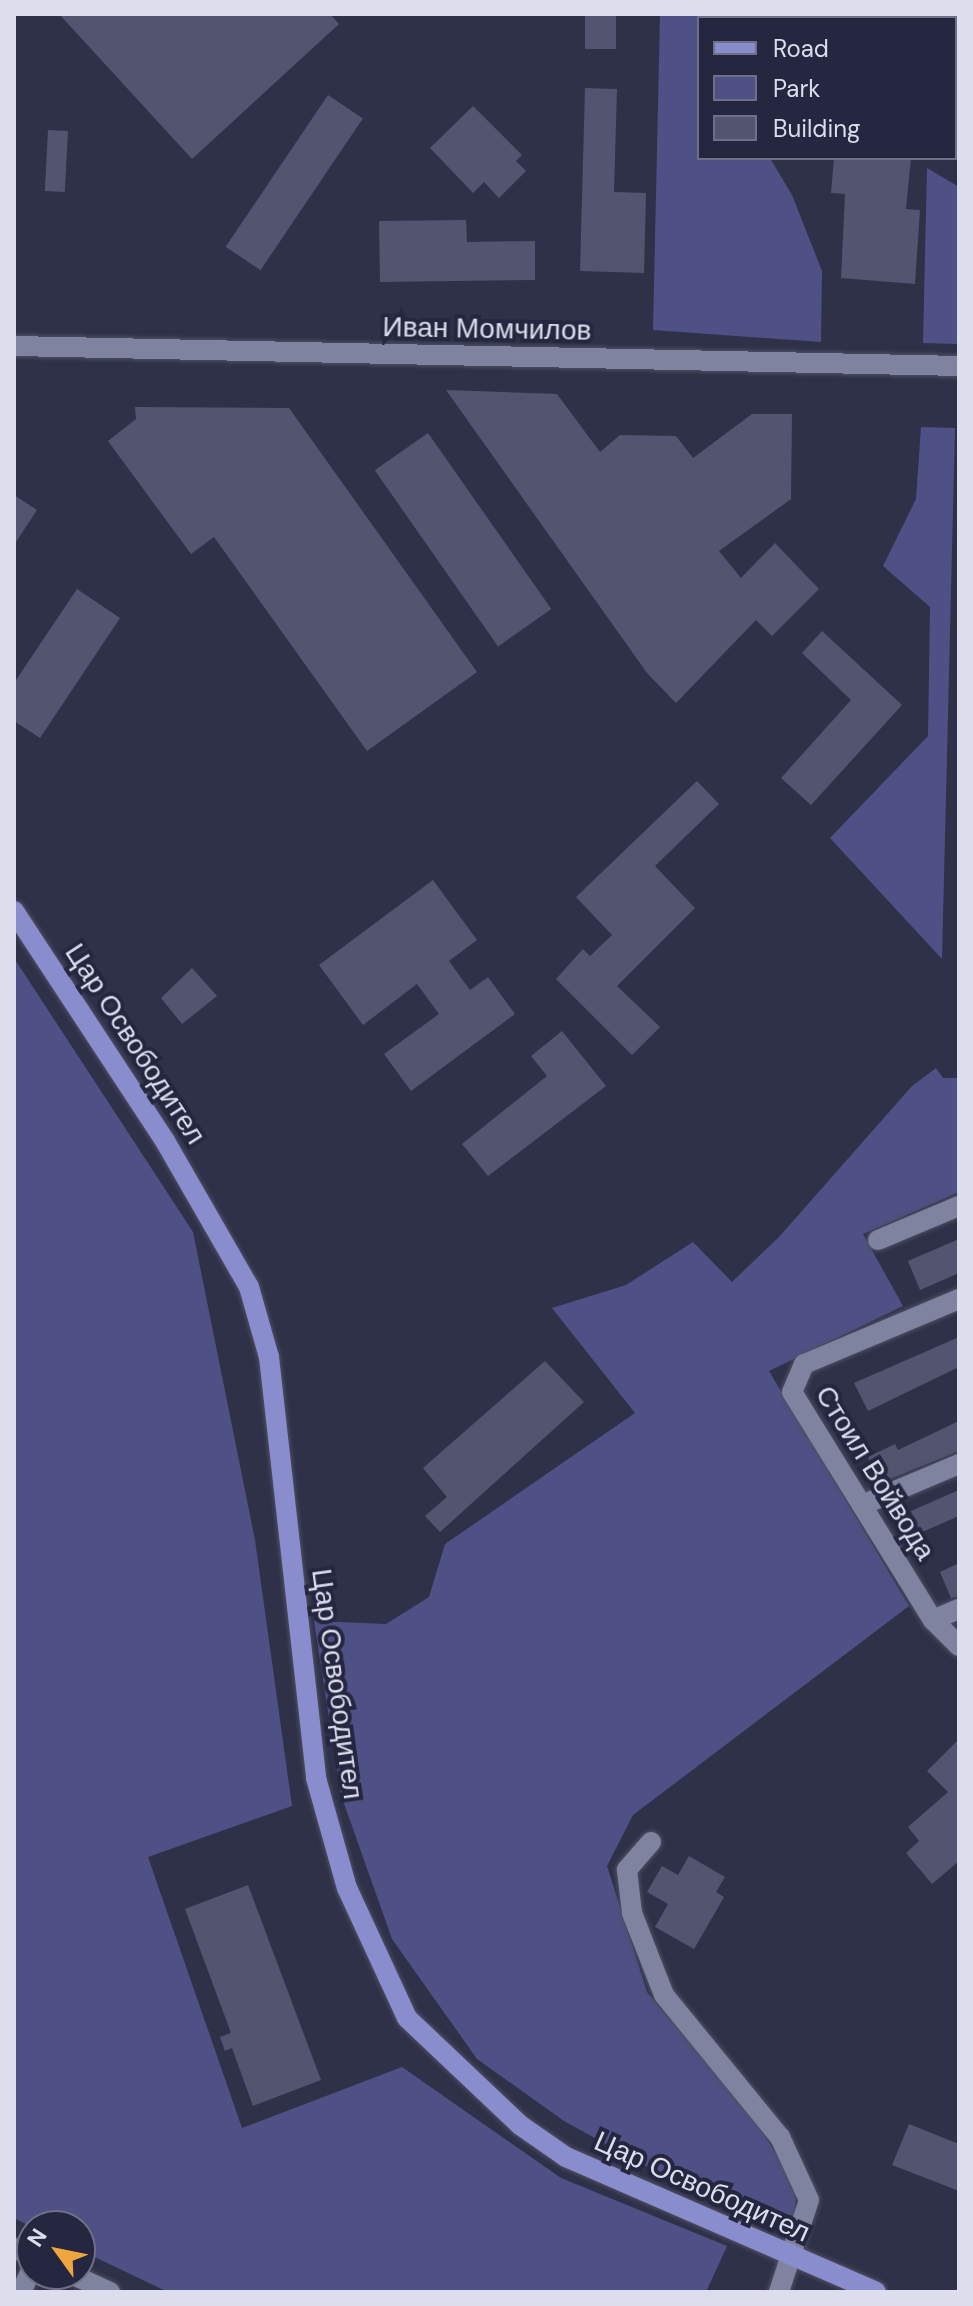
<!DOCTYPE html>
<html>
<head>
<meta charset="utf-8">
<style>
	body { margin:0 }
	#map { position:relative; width:973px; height:2306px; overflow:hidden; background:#2f3149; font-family:"DM Sans",sans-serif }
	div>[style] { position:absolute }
	.green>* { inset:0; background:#4f5186 }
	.building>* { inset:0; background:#535570; transform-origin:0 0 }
	.roads { filter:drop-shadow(0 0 2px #4e4f64) drop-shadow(0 0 2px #4e4f64) }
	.minor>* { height:20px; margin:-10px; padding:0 10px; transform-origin:10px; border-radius:10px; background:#8083a0 }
	.major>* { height:20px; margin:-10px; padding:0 10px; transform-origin:10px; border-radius:10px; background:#8a8dcd }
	span { translate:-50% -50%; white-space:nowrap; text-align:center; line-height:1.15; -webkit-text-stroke:8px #25263f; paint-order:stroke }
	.street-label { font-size:28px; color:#dcdeee }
	.frame { position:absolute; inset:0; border:16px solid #dcdeee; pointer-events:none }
	.legend { position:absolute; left:697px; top:16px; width:260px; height:144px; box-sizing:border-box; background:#25263f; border:2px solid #6e7085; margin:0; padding:10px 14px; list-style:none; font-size:24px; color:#dcdeee }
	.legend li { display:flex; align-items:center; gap:16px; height:40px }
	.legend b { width:40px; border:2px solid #6e7085 }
	.north { position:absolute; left:16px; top:2210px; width:80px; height:80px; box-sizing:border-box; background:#25263f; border:2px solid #6e7085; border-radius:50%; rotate:303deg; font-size:22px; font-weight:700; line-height:32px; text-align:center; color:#dcdeee }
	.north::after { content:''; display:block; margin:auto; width:28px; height:36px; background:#f0a63f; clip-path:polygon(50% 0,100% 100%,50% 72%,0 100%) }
</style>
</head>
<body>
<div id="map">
	<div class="green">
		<div style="clip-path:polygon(660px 14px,837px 14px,699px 18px,699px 158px,770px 158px,792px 195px,822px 271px,821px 342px,653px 330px)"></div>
		<div style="clip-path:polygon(927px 168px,959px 187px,959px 344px,923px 343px)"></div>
		<div style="clip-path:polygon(921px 427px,955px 428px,942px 959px,830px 838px,928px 736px,930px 607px,883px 566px,916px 499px)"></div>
		<div style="clip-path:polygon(14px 958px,193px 1232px,255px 1540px,292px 1806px,148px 1857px,242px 2128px,402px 2067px,561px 2178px,727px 2246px,706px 2292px,168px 2292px,80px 2250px,80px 2226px,32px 2227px,14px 2218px)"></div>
		<div style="clip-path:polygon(936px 1068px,943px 1078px,959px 1078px,959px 1192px,863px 1234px,903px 1306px,769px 1371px,909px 1606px,633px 1815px,607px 1866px,647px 1992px,757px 2123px,796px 2186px,794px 2236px,706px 2199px,564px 2121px,477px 2059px,392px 1939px,341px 1795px,314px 1621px,386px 1624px,429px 1597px,445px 1544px,635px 1413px,552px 1308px,626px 1285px,693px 1242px,732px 1282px,779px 1237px,912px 1086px)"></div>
	</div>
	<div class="building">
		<div style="clip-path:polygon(59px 14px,330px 14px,339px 24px,192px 159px)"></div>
		<div style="left:585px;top:14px;width:31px;height:35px"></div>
		<div style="clip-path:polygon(585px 88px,617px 89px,614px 192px,646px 193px,644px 273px,580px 271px)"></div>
		<div style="left:328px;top:95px;width:42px;height:183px;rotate:34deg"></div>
		<div style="clip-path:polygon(473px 106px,522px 155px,516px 161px,526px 171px,499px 198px,484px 182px,473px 193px,430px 148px)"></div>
		<div style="left:48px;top:130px;width:20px;height:61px;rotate:3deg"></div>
		<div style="clip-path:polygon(834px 158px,911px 158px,906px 209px,920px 210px,915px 284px,841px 278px,845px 194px,831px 193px)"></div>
		<div style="clip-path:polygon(466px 220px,467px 242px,535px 241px,535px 280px,380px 282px,379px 221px)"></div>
		<div style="clip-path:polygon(446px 390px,557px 394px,600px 452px,620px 435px,676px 436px,693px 458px,752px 414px,792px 414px,791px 499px,719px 551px,741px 578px,775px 543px,819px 589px,772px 636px,756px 620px,676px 703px,647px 673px)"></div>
		<div style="clip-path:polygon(135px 407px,289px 408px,477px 672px,367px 751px,214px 537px,191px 554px,108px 441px,136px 419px)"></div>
		<div style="left:428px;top:433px;width:215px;height:65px;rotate:55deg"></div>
		<div style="clip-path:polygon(14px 495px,37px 510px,14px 545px)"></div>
		<div style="clip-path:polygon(77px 589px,120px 618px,40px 738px,14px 721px,14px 683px)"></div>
		<div style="clip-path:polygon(822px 631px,902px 705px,811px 805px,781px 778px,851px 700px,802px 653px)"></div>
		<div style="clip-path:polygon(697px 781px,719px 804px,655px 866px,695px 908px,617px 986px,660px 1027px,632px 1055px,556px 979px,583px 949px,590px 956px,612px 935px,576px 897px)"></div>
		<div style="clip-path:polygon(433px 880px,477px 940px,449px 961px,470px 990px,488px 977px,515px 1014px,411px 1091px,384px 1054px,439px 1014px,417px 984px,363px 1025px,319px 965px)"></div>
		<div style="clip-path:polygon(192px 968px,217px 996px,182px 1024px,161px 998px)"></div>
		<div style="clip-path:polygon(562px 1031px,606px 1086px,488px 1176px,462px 1144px,547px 1076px,531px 1056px)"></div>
		<div style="clip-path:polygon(959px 1239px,959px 1273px,920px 1290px,908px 1261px)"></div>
		<div style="clip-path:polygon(959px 1337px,959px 1367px,868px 1411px,854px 1383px)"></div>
		<div style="clip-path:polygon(545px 1361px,584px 1402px,440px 1532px,425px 1516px,447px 1497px,423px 1468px)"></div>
		<div style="clip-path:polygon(959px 1421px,959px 1451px,880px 1483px,868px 1457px,895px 1444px,898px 1450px)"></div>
		<div style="clip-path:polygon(959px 1490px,959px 1516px,920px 1533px,911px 1511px)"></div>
		<div style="clip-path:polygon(959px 1563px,959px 1596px,951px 1598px,940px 1572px)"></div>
		<div style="clip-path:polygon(959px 1739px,959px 1861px,932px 1884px,906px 1853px,919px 1841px,908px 1827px,948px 1792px,927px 1771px)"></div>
		<div style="clip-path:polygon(689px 1856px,725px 1877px,716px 1892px,724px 1897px,694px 1949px,655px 1927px,668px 1904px,647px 1892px,662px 1866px,678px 1875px)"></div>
		<div style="clip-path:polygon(248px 1885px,321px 2080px,253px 2106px,232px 2048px,225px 2051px,220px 2037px,231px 2033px,185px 1909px)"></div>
		<div style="clip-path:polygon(909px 2124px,959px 2144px,959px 2191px,892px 2165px)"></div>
	</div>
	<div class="roads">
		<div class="minor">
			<div style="left:14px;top:346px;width:945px;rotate:1.21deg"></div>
			<div style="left:878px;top:1240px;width:88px;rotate:-22.8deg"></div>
			<div style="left:959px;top:1299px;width:168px;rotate:157.2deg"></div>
			<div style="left:804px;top:1364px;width:30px;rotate:113deg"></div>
			<div style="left:792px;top:1392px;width:268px;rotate:58.3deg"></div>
			<div style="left:933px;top:1620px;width:37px;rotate:45deg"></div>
			<div style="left:862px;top:1505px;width:105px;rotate:-22.9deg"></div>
			<div style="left:933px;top:1620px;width:28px;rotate:-23deg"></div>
			<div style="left:651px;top:1842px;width:37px;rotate:131deg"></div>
			<div style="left:627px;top:1870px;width:43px;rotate:83.4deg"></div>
			<div style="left:632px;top:1913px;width:88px;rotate:68.7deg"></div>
			<div style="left:664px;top:1995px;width:183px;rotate:50.8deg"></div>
			<div style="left:780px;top:2137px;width:69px;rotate:65.3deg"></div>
			<div style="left:809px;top:2200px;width:97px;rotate:108.1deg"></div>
			<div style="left:14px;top:2248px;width:20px;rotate:24deg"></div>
			<div style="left:71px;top:2274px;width:43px;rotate:24.8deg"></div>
			<div style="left:21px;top:2292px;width:26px;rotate:-65deg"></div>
		</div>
		<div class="major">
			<div style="left:14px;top:911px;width:275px;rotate:56.7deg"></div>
			<div style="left:165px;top:1141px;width:168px;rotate:60.1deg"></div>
			<div style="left:249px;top:1287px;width:73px;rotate:74.1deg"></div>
			<div style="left:269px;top:1357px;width:424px;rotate:83.6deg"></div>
			<div style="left:316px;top:1778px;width:114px;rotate:74.3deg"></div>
			<div style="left:347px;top:1888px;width:143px;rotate:65.2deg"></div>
			<div style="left:407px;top:2018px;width:156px;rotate:43.4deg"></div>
			<div style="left:520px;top:2125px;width:56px;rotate:34.8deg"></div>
			<div style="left:566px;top:2157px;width:338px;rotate:23.5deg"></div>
		</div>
	</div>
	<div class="street-label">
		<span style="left:487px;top:329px;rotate:1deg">Иван Момчилов</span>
		<span style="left:135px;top:1044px;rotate:57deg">Цар Освободител</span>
		<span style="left:875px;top:1473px;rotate:58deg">Стоил Войвода</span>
		<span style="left:337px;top:1684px;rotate:82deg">Цар Освободител</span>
		<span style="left:702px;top:2187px;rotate:24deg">Цар Освободител</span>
	</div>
	<div class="frame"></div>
	<ul class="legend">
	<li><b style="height:10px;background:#8a8dcd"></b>Road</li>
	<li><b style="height:22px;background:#4f5186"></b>Park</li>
	<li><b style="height:22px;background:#535570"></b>Building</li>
	</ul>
	<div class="north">N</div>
</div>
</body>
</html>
